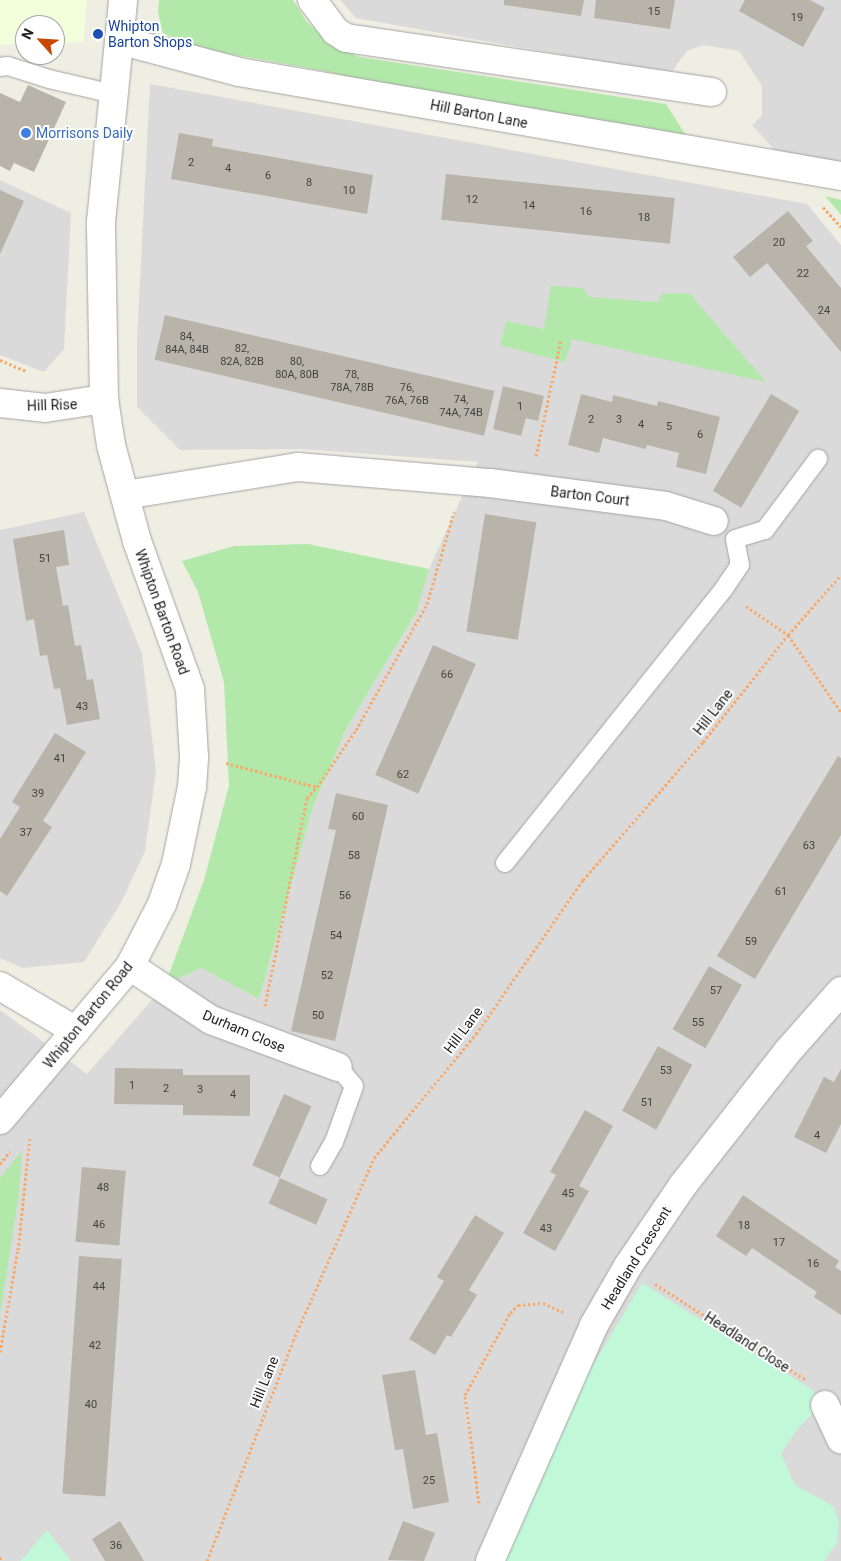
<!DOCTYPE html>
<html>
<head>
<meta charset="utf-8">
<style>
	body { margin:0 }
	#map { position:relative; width:841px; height:1561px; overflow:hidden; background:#eeeee3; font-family:Roboto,sans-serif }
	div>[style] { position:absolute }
	.residential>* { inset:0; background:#dbdada }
	.education>* { inset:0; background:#f2fedc }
	.grass>* { inset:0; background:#b2e8a9 }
	.park>* { inset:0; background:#c0f8d8 }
	.building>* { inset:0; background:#b8b4a9; transform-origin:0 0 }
	.path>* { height:3px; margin-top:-1.5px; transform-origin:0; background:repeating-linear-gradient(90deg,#f7aa6b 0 2.5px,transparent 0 5px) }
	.roads { filter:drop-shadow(0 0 1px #a4a4a4) drop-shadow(0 0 1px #a4a4a4) }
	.service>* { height:18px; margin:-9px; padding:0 9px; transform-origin:9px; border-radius:9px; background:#fff }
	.minor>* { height:28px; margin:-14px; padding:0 14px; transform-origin:14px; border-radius:14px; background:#fff }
	.dots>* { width:14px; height:14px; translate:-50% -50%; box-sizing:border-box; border:2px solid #fff; border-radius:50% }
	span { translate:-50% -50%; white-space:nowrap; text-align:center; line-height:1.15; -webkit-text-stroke:4px #fff; paint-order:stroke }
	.number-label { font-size:11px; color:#444340 }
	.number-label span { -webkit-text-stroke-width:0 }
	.transit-label { font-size:14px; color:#164399 }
	.left { translate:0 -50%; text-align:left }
	.street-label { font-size:14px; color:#1d1d1d }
	.shop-label { font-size:14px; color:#366cbe }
	.north { position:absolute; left:15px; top:15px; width:50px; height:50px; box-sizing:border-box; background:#fff; border:1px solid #a5a5a5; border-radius:50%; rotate:296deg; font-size:14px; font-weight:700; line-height:20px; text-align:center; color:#1d1d1d }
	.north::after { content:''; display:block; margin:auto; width:18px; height:22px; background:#c74703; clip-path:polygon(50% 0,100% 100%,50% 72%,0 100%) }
</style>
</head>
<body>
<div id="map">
	<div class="residential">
		<div style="clip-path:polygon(340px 0,841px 0,841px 168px,780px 156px,752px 125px,762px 115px,762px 86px,739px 51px,703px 45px,687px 51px,670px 74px,356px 18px)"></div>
		<div style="clip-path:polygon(150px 84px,807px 204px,841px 245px,841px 1561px,0 1561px,0 1010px,87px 1074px,165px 985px,201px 968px,259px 999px,313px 807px,346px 729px,417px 611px,429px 569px,478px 462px,300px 449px,180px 450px,137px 407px,137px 340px)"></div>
		<div style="clip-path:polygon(0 180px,71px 213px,64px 349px,44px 372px,0 355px)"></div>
		<div style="clip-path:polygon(84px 512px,142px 653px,156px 771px,145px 851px,122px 901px,84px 962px,23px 968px,0 958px,0 530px)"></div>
	</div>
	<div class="education">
		<div style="clip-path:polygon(0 0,87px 0,83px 42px,55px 43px,55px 25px,25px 25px,25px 44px,0 45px)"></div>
	</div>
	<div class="grass">
		<div style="clip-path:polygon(159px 0,293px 0,306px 21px,330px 44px,359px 57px,666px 104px,687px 137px,431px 96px,324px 71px,197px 48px,163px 33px,158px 12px)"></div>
		<div style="clip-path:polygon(825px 196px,841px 200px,841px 215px)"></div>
		<div style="clip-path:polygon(551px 286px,583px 288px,588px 297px,658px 302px,661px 294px,689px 293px,766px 382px,572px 339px,565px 362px,500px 345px,506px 321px,544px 329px)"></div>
		<div style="clip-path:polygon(308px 544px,429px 569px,417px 611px,346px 729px,313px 807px,259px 999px,201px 968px,165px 985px,204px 880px,229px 786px,224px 682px,198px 592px,182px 561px,234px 546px)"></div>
		<div style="clip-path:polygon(22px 1151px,19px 1194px,0 1315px,0 1178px)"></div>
	</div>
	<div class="park">
		<div style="clip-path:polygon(642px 1283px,814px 1391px,815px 1411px,798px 1428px,781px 1454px,795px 1485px,833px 1506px,839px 1521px,837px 1543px,824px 1561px,504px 1561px,563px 1415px)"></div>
		<div style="clip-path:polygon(47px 1530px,71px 1561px,20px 1561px,24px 1557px)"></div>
	</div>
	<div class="building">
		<div style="clip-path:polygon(504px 0,584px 0,581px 16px,504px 5px)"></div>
		<div style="clip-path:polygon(596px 0,675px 0,670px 29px,594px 18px)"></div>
		<div style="clip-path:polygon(745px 0,810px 0,825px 8px,803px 47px,739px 11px)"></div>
		<div style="clip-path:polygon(28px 85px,66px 102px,34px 172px,14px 163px,10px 171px,0 166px,0 93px,20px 102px)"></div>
		<div style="clip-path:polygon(179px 133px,213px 139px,212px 146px,373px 175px,367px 214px,171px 179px)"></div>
		<div style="left:446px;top:174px;width:230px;height:46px;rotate:6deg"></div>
		<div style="clip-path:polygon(0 190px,24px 201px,0 254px)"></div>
		<div style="clip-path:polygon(788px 211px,813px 241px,806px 246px,841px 288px,841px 352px,767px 263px,750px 277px,733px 257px)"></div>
		<div style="left:165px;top:315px;width:338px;height:46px;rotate:13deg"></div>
		<div style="clip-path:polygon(503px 386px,544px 396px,538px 421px,526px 418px,521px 436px,493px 429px)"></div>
		<div style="clip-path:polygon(581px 394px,612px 402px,613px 395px,657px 406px,658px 401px,720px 417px,706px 474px,676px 467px,679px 453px,647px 445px,646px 449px,603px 438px,599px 453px,568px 445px)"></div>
		<div style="left:771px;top:394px;width:33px;height:113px;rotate:31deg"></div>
		<div style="left:485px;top:514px;width:52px;height:119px;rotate:9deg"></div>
		<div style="clip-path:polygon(64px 530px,69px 565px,56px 567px,63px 606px,68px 605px,75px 646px,81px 645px,87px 680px,93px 679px,100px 719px,67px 725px,60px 688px,54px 689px,47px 655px,40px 656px,34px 619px,26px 621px,13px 539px)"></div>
		<div style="left:433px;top:645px;width:47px;height:142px;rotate:24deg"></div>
		<div style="clip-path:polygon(55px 733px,86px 752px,43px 821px,52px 827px,7px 896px,0 891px,0 839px,20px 807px,12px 802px)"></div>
		<div style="clip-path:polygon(838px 756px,841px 758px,841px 835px,755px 979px,717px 956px)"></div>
		<div style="clip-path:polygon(336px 793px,388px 805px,335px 1041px,291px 1031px,336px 830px,328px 829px)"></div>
		<div style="left:709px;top:966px;width:38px;height:73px;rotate:30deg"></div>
		<div style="left:658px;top:1046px;width:39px;height:74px;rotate:29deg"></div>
		<div style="clip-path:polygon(115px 1068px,183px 1069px,183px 1075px,250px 1075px,250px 1116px,183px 1115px,183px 1105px,114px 1104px)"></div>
		<div style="clip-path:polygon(841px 1069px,841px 1124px,826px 1153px,794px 1137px,824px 1077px,834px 1082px)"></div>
		<div style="left:284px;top:1094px;width:30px;height:78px;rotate:24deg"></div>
		<div style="clip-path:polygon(585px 1110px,613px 1126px,579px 1186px,589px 1191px,555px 1251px,523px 1233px,556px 1175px,550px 1172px)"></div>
		<div style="left:82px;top:1167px;width:44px;height:75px;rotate:5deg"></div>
		<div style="left:280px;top:1178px;width:52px;height:28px;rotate:24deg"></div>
		<div style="clip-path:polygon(743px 1195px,839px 1261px,835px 1267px,841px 1271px,841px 1315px,814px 1297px,817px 1292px,752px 1248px,746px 1256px,716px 1236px)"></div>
		<div style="clip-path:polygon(475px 1215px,504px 1233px,469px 1290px,477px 1295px,451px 1337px,447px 1335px,435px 1355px,409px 1339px,444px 1281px,437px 1277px)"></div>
		<div style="left:79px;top:1256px;width:43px;height:238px;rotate:4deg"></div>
		<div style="clip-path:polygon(415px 1370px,426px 1435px,437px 1433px,449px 1502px,413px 1509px,403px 1449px,395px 1450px,382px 1375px)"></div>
		<div style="clip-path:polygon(120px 1521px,140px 1554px,144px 1561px,105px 1561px,92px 1539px)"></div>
		<div style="clip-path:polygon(403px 1521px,435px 1533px,424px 1561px,388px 1560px)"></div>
	</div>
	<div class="path">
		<div style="left:823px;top:207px;width:27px;rotate:48deg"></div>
		<div style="left:0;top:360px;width:28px;rotate:23deg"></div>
		<div style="left:536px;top:456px;width:119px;rotate:-77.8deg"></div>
		<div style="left:746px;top:606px;width:51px;rotate:34.6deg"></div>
		<div style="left:788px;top:635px;width:93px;rotate:55.5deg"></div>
		<div style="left:226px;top:763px;width:94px;rotate:14.8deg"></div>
		<div style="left:317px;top:787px;width:69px;rotate:-55.6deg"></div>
		<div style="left:356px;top:730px;width:145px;rotate:-60.6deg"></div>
		<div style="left:427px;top:604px;width:96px;rotate:-73.6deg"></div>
		<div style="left:265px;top:1006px;width:212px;rotate:-78.6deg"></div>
		<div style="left:307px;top:798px;width:15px;rotate:-48deg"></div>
		<div style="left:0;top:1164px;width:16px;rotate:-52deg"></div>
		<div style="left:655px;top:1284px;width:179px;rotate:32.4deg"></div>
		<div style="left:0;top:1352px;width:104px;rotate:-80deg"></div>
		<div style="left:18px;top:1250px;width:114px;rotate:-83.9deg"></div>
		<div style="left:479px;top:1503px;width:109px;rotate:-97.4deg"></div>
		<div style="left:465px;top:1395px;width:94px;rotate:-61.2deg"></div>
		<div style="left:510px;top:1313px;width:11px;rotate:-45deg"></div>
		<div style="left:518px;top:1305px;width:25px;rotate:-5deg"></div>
		<div style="left:543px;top:1303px;width:22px;rotate:24deg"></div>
		<div style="left:0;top:1557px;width:4px;rotate:76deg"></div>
		<div style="left:207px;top:1561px;width:236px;rotate:-68.6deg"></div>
		<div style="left:293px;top:1341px;width:200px;rotate:-66.1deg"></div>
		<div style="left:374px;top:1158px;width:161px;rotate:-50.6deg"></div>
		<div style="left:476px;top:1034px;width:188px;rotate:-55.2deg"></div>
		<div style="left:583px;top:880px;width:183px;rotate:-49deg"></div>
		<div style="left:703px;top:742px;width:137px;rotate:-51.5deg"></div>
		<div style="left:788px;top:635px;width:80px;rotate:-48.5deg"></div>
	</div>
	<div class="roads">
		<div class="service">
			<div style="left:0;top:67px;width:8px;rotate:-7deg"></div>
			<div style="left:8px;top:66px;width:43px;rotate:17.6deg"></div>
			<div style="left:49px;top:79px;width:66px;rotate:13.2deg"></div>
			<div style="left:505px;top:863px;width:349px;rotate:-51.4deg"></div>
			<div style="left:723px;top:590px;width:30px;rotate:-56deg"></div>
			<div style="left:740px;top:565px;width:26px;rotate:-101deg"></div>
			<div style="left:735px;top:539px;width:31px;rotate:-17deg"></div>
			<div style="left:765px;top:530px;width:89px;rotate:-53.3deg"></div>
			<div style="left:320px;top:1166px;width:28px;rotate:-60deg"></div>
			<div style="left:334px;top:1142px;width:59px;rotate:-70.3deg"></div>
			<div style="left:354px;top:1086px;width:25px;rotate:-130deg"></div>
		</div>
		<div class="minor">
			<div style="left:312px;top:0;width:39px;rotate:53deg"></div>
			<div style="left:335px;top:31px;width:13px;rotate:32deg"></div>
			<div style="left:346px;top:38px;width:370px;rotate:8.4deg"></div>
			<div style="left:119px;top:40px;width:124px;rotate:14.9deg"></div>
			<div style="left:239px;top:72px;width:611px;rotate:9.8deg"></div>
			<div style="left:0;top:403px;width:45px;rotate:6.3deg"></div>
			<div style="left:45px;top:408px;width:60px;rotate:-8.7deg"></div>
			<div style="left:125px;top:495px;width:175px;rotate:-9.2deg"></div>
			<div style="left:298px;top:467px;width:193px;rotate:4.8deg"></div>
			<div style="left:490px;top:483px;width:177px;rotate:7.4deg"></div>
			<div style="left:666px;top:506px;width:50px;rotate:17.4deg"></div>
			<div style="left:130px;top:966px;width:97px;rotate:33.7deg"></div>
			<div style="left:211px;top:1020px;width:135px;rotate:20.3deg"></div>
			<div style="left:0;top:986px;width:88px;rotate:30.6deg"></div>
			<div style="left:0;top:1120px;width:202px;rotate:-49.8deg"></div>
			<div style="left:130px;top:966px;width:70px;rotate:-62.7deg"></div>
			<div style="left:162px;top:904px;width:42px;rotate:-70.7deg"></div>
			<div style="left:176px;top:864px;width:79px;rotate:-78.3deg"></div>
			<div style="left:192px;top:787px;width:30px;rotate:-86deg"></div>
			<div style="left:194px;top:757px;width:68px;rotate:-93.4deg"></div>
			<div style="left:190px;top:689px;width:157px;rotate:-109.7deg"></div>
			<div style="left:137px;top:541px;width:99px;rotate:-105.2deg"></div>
			<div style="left:111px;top:445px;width:47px;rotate:-98.7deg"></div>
			<div style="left:104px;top:399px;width:177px;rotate:-91deg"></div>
			<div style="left:101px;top:222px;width:223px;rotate:-84.3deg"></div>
			<div style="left:825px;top:1405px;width:38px;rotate:65deg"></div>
			<div style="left:490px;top:1561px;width:258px;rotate:-66.2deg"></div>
			<div style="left:594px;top:1325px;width:68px;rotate:-60deg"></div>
			<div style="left:628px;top:1266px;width:98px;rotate:-55.8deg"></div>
			<div style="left:683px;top:1185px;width:170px;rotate:-51.9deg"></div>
			<div style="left:788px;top:1051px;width:80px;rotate:-48.5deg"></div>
		</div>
	</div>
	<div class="dots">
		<div style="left:98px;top:34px;background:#1a4fb4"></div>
		<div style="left:26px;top:133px;background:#3f7fe0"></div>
	</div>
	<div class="number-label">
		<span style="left:654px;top:12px">15</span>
		<span style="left:797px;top:18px">19</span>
		<span style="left:191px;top:163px">2</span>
		<span style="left:228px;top:169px">4</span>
		<span style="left:268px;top:176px">6</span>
		<span style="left:309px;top:183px">8</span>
		<span style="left:349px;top:191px">10</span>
		<span style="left:472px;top:200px">12</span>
		<span style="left:529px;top:206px">14</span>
		<span style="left:586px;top:212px">16</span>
		<span style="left:644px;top:218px">18</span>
		<span style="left:779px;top:243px">20</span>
		<span style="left:803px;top:274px">22</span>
		<span style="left:824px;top:311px">24</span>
		<span style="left:187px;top:344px">84,<br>84A, 84B</span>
		<span style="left:242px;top:356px">82,<br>82A, 82B</span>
		<span style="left:297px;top:369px">80,<br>80A, 80B</span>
		<span style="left:352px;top:382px">78,<br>78A, 78B</span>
		<span style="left:407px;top:395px">76,<br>76A, 76B</span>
		<span style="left:461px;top:407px">74,<br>74A, 74B</span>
		<span style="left:520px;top:407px">1</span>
		<span style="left:591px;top:420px">2</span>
		<span style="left:619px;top:420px">3</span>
		<span style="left:641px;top:425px">4</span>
		<span style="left:669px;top:427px">5</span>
		<span style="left:700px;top:435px">6</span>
		<span style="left:45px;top:559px">51</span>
		<span style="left:447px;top:675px">66</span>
		<span style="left:82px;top:707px">43</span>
		<span style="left:60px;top:759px">41</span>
		<span style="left:403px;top:775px">62</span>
		<span style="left:38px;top:794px">39</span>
		<span style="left:358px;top:817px">60</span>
		<span style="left:26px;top:833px">37</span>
		<span style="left:809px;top:846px">63</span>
		<span style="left:354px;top:856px">58</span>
		<span style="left:781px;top:892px">61</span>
		<span style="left:345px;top:896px">56</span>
		<span style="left:336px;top:936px">54</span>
		<span style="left:751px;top:942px">59</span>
		<span style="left:327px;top:976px">52</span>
		<span style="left:716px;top:991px">57</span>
		<span style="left:318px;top:1016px">50</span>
		<span style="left:698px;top:1023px">55</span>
		<span style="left:666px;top:1071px">53</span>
		<span style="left:132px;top:1086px">1</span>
		<span style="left:166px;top:1089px">2</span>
		<span style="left:200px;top:1090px">3</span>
		<span style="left:233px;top:1095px">4</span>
		<span style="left:647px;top:1103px">51</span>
		<span style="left:817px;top:1136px">4</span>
		<span style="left:103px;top:1188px">48</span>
		<span style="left:568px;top:1194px">45</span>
		<span style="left:99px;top:1225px">46</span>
		<span style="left:744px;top:1226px">18</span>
		<span style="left:546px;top:1229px">43</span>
		<span style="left:779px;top:1243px">17</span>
		<span style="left:813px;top:1264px">16</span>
		<span style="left:99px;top:1287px">44</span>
		<span style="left:95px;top:1346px">42</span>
		<span style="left:91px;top:1405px">40</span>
		<span style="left:429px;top:1481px">25</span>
		<span style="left:116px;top:1546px">36</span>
	</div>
	<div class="transit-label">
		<span class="left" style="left:108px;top:34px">Whipton<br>Barton Shops</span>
	</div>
	<div class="street-label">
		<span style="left:479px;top:114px;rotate:11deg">Hill Barton Lane</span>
		<span style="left:52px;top:405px;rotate:-2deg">Hill Rise</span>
		<span style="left:590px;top:496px;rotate:7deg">Barton Court</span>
		<span style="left:162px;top:612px;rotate:70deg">Whipton Barton Road</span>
		<span style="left:713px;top:712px;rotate:-52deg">Hill Lane</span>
		<span style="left:88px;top:1015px;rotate:-51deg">Whipton Barton Road</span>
		<span style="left:463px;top:1030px;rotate:-53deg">Hill Lane</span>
		<span style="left:244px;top:1031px;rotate:23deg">Durham Close</span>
		<span style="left:636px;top:1258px;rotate:-58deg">Headland Crescent</span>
		<span style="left:747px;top:1342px;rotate:33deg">Headland Close</span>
		<span style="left:264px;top:1382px;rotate:-68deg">Hill Lane</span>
	</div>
	<div class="shop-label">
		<span class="left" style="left:36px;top:133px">Morrisons Daily</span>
	</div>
	<div class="north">N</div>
</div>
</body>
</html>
